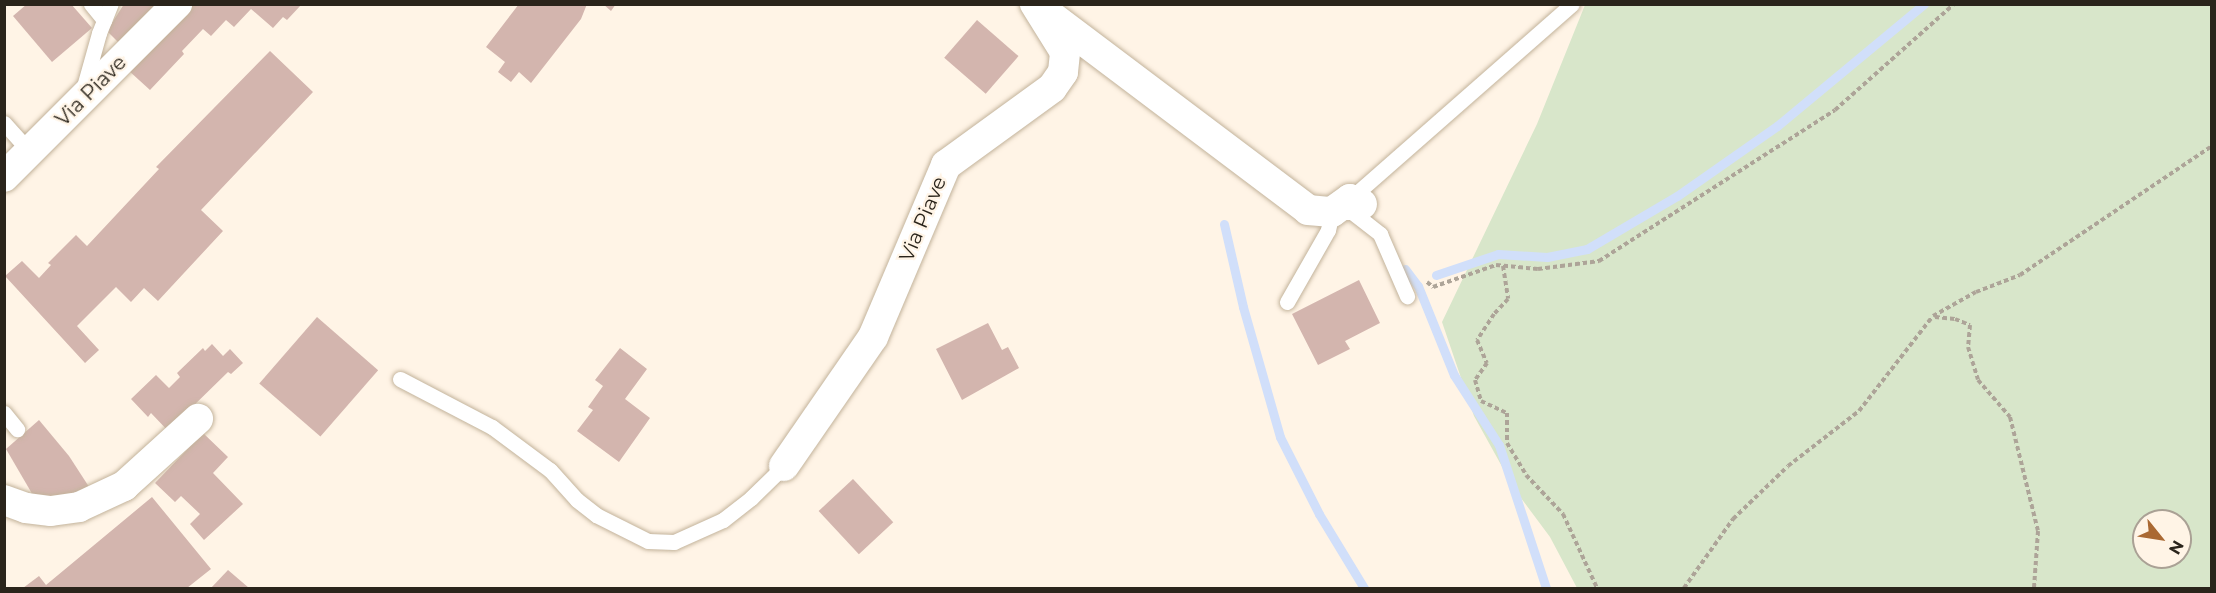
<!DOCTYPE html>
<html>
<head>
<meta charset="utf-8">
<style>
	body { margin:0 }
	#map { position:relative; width:2216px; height:593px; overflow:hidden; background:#fff4e6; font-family:Montserrat,sans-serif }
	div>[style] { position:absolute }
	.green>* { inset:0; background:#d8e6ca }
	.stream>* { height:9px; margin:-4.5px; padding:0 4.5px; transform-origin:4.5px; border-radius:4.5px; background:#d1dffa }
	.building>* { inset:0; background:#d3b5ae; transform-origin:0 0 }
	.path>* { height:4px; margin-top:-2px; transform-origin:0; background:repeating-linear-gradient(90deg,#ada498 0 4.5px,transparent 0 7.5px) }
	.roads { filter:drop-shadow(0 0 2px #c3b39b) drop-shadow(0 0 2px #c3b39b) }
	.lane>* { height:15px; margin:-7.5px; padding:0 7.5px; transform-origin:7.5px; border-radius:7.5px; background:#fff }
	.street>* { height:30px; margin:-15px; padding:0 15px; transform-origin:15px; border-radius:15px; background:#fff }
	span { translate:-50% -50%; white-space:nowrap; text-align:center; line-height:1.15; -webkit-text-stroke:4.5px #fff4e6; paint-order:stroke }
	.street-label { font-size:20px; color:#2a241b }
	.frame { position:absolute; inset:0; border:6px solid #2a241b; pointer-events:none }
	.north { position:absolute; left:2132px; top:509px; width:60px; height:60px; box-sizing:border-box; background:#fff4e6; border:2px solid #aaa195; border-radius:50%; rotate:120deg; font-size:16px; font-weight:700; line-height:24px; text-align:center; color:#2a241b }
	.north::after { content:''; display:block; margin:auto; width:21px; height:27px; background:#aa6933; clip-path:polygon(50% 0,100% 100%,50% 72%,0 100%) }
</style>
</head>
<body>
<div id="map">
	<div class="green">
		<div style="clip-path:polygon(evenodd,1585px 5px,2211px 5px,2211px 588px,1577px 588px,1550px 537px,1515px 490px,1474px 416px,1442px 322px,1537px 124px,1585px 5px,2144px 521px,2180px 521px,2180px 557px,2144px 557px,2144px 521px)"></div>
	</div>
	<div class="stream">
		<div style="left:1224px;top:224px;width:85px;rotate:77.1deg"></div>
		<div style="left:1243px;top:307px;width:135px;rotate:74.1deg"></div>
		<div style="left:1280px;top:437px;width:86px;rotate:63.1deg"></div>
		<div style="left:1319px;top:514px;width:87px;rotate:58.7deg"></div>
		<div style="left:1405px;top:269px;width:21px;rotate:53deg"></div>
		<div style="left:1418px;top:286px;width:96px;rotate:68deg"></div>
		<div style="left:1454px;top:375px;width:83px;rotate:57.3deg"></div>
		<div style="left:1499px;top:445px;width:151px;rotate:71.8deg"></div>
		<div style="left:1436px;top:275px;width:65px;rotate:-18.7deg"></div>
		<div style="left:1498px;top:254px;width:49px;rotate:3.5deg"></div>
		<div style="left:1547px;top:257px;width:41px;rotate:-11.3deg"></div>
		<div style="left:1587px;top:249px;width:104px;rotate:-30.5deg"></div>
		<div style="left:1677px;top:196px;width:122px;rotate:-35deg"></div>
		<div style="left:1777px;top:126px;width:191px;rotate:-39.7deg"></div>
	</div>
	<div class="building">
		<div style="clip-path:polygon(27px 4px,71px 4px,92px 28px,52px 62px,13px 16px)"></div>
		<div style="clip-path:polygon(124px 4px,162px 4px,123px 47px,107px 31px)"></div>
		<div style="clip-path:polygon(191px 4px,302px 4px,287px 20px,283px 17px,273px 28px,251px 9px,234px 27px,226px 20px,211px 36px,203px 29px,182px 51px,184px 54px,150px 90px,128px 70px)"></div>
		<div style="clip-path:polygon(519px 4px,587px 4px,581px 19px,531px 83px,519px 72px,511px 82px,498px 72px,505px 62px,486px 47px)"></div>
		<div style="clip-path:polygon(603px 4px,616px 4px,611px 11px)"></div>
		<div style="left:977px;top:20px;width:55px;height:50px;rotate:41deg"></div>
		<div style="clip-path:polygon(270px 51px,313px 92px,201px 210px,223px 231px,158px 301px,144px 288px,131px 302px,116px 287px,77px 326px,99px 350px,85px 363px,5px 276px,22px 261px,39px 278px,51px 265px,48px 263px,76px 235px,87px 246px,159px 169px,156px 167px)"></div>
		<div style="clip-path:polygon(1359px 280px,1380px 323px,1345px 341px,1350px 349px,1318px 365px,1292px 314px)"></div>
		<div style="left:317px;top:317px;width:81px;height:88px;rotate:41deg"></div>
		<div style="clip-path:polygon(988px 323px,1002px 350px,1008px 347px,1019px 368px,962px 400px,936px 349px)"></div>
		<div style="clip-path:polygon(212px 344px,223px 356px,230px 349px,243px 363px,231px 374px,228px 372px,184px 415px,171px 434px,151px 413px,148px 417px,131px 399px,156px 375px,169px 388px,180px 377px,177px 373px,203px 348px,205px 351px)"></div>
		<div style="clip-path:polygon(620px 348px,647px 369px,625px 399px,650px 418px,619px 462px,577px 431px,593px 410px,588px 407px,603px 386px,595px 380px)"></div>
		<div style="clip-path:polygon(39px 420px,69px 456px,93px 493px,34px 497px,6px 449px)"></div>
		<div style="clip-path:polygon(203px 433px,228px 457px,213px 473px,243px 504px,204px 540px,190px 524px,200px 514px,181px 496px,175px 502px,155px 483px)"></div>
		<div style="left:853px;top:479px;width:59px;height:47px;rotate:47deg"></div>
		<div style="clip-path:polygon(152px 497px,211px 569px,187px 588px,23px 588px,39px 576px,46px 585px)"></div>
		<div style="clip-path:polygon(228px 570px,249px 588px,211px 588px)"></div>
	</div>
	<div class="path">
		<div style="left:1503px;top:266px;width:33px;rotate:81deg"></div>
		<div style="left:1508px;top:299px;width:21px;rotate:133deg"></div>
		<div style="left:1494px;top:314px;width:31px;rotate:123deg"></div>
		<div style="left:1477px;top:340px;width:25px;rotate:67deg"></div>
		<div style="left:1487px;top:363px;width:21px;rotate:125deg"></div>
		<div style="left:1475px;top:380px;width:22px;rotate:74deg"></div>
		<div style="left:1481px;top:401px;width:29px;rotate:25deg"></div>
		<div style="left:1507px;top:413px;width:30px;rotate:90deg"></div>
		<div style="left:1507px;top:443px;width:37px;rotate:59deg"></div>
		<div style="left:1526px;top:475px;width:54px;rotate:46.5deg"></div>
		<div style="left:1563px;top:514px;width:81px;rotate:65.3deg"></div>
		<div style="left:1427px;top:282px;width:8px;rotate:40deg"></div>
		<div style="left:1433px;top:287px;width:67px;rotate:-19.2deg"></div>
		<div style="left:1496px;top:265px;width:42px;rotate:5.4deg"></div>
		<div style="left:1538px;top:269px;width:62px;rotate:-7.5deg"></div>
		<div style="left:1599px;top:261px;width:280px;rotate:-32.6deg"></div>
		<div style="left:1835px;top:110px;width:159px;rotate:-41.7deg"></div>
		<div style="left:1935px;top:317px;width:20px;rotate:6deg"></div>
		<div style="left:1955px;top:319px;width:16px;rotate:22deg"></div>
		<div style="left:1970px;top:325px;width:22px;rotate:95deg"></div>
		<div style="left:1968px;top:347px;width:34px;rotate:73deg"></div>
		<div style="left:1978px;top:380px;width:49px;rotate:49.1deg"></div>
		<div style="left:2010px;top:417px;width:117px;rotate:76.2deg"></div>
		<div style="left:2038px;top:531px;width:57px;rotate:94deg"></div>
		<div style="left:1684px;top:588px;width:85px;rotate:-54.6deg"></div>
		<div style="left:1733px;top:519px;width:76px;rotate:-43.9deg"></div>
		<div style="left:1788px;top:466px;width:90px;rotate:-37.8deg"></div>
		<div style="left:1859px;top:411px;width:120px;rotate:-52.1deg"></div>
		<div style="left:1933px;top:316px;width:49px;rotate:-29.2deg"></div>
		<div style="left:1976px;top:292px;width:47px;rotate:-21.1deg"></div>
		<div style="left:2020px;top:275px;width:231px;rotate:-33.9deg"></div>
	</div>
	<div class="roads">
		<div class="lane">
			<div style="left:91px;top:4px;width:21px;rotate:51deg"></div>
			<div style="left:83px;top:90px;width:59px;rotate:-74.3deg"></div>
			<div style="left:99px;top:33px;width:31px;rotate:-68deg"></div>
			<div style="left:4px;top:123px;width:39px;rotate:48deg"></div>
			<div style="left:1350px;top:199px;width:295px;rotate:-41.3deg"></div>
			<div style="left:1287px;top:302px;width:83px;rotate:-60.3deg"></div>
			<div style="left:1328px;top:230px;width:18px;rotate:-77deg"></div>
			<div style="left:1332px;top:212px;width:20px"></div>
			<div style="left:1352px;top:212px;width:36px;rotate:38deg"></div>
			<div style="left:1380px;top:234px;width:68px;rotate:66.5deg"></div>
			<div style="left:400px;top:379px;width:104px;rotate:27.6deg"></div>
			<div style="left:492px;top:427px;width:72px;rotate:36.6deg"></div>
			<div style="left:550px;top:470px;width:40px;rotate:48deg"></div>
			<div style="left:577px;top:500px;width:24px;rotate:38deg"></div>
			<div style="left:596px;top:515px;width:58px;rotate:26.6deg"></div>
			<div style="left:648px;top:541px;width:26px;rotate:2deg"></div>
			<div style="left:674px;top:542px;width:54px;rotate:-24.2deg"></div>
			<div style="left:723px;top:520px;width:36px;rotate:-38deg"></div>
			<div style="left:751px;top:498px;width:46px;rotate:-44.1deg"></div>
			<div style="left:4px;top:413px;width:21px;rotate:51deg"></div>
		</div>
		<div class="street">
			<div style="left:1051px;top:16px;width:322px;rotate:37deg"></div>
			<div style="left:1308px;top:210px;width:24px;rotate:5deg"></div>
			<div style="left:1332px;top:212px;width:22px;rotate:-36deg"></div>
			<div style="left:1350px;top:199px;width:13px;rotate:23deg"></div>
			<div style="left:4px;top:177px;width:245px;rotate:-45deg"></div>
			<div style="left:784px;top:466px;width:157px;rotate:-55.4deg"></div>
			<div style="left:873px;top:337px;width:187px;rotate:-67deg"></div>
			<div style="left:946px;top:165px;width:131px;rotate:-36deg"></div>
			<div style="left:1052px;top:88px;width:19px;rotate:-55deg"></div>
			<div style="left:1063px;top:72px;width:20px;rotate:-84deg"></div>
			<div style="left:1065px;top:52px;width:57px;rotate:-122deg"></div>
			<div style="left:4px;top:500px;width:23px;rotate:20deg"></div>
			<div style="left:26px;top:508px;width:25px;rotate:7deg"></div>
			<div style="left:51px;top:511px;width:28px;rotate:-8deg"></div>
			<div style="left:79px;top:507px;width:50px;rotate:-25deg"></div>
			<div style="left:124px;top:486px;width:100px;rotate:-42.2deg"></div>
		</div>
	</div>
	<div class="street-label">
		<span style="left:91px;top:91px;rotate:-45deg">Via Piave</span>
		<span style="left:923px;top:219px;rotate:-67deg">Via Piave</span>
	</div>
	<div class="frame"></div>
	<div class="north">N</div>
</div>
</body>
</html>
